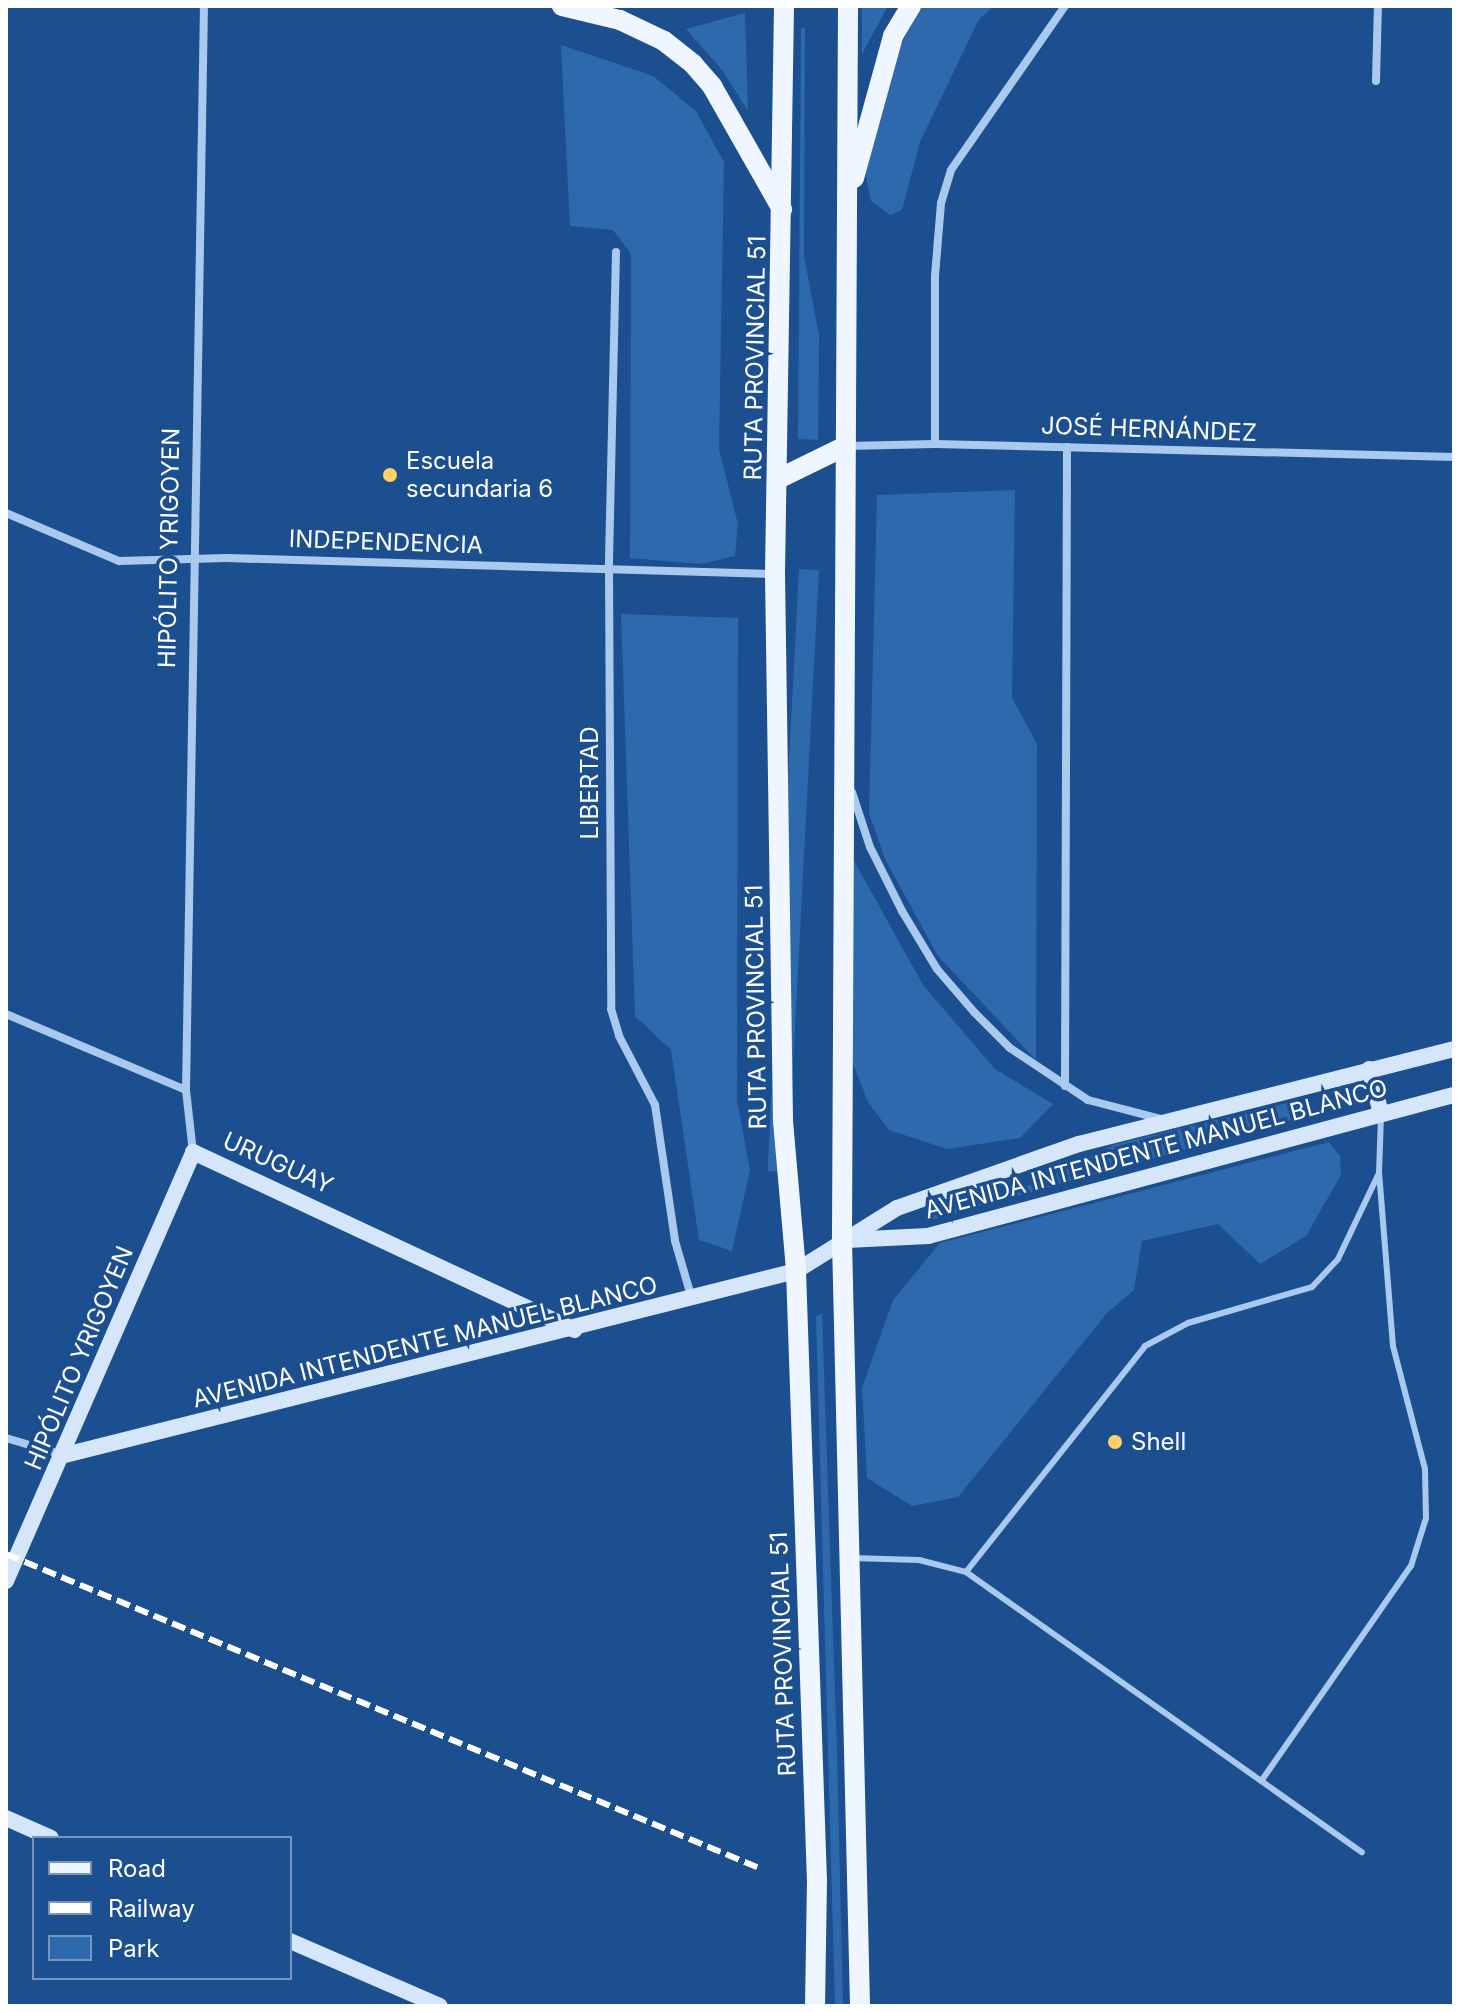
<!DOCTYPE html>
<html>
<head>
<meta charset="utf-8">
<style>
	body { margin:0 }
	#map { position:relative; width:1460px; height:2012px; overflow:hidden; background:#1b4f8f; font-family:Inter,sans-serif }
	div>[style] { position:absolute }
	.green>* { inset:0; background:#2e69ad; transform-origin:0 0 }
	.lane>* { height:6px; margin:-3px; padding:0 3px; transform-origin:3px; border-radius:3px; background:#a9c9ee }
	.street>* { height:8px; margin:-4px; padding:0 4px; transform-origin:4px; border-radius:4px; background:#a9c9ee }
	.secondary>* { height:16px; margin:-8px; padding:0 8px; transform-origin:8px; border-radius:8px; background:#d6e6fa }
	.primary>* { height:20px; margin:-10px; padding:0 10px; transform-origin:10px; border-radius:10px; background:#f0f6ff }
	.rail>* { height:6px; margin-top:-3px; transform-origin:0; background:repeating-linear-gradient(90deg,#fff 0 14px,transparent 0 20px) }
	.dots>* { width:22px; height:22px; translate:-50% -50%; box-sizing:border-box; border:4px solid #1b4f8f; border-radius:50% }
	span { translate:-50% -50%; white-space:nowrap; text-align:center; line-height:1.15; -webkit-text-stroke:7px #1b4f8f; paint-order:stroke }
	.street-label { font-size:24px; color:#fff }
	.poi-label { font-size:24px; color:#fff }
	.left { translate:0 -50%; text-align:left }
	.frame { position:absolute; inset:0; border:8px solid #fff; pointer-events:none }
	.legend { position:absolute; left:32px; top:1836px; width:260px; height:144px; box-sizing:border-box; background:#1b4f8f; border:2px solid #7695bc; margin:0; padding:10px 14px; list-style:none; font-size:24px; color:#fff }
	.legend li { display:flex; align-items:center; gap:16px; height:40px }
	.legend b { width:40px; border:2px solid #7695bc }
</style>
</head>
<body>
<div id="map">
	<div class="green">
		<div style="clip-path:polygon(862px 6px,888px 6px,862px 54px)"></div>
		<div style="clip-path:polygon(923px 6px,994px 6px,979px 19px,920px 142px,902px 210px,890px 215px,871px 201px,865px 171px,895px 55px)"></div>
		<div style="clip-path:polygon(745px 13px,748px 111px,722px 70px,686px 29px)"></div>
		<div style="clip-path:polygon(801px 28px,805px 28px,804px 256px,819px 335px,818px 440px,798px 439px)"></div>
		<div style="clip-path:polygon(561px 45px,653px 76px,696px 111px,724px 162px,719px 449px,738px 524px,735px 556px,701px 564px,630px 558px,631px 254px,613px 230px,570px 226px)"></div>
		<div style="clip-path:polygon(1015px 490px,1012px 698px,1037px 744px,1036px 1060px,938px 956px,885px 859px,869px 813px,877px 495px)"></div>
		<div style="left:799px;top:569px;width:20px;height:603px;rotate:3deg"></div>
		<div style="clip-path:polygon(621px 614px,738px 618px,737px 1100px,750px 1170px,732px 1251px,699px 1240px,671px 1050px,635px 1016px)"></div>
		<div style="clip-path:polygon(853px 859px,923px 985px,995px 1069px,1053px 1104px,1020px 1138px,947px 1149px,889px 1130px,868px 1102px,853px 1064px)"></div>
		<div style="clip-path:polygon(1300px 1100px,1310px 1105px,1305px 1116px,928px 1221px,926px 1215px,1034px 1184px,1116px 1144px)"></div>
		<div style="clip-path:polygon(1329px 1142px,1340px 1156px,1341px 1175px,1306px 1236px,1260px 1264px,1218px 1224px,1142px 1241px,1134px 1290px,1107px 1313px,958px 1497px,912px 1506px,867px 1478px,862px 1388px,893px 1300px,940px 1243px)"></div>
		<div style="clip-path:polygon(822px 1314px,837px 1751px,843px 2006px,835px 2006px,816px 1316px)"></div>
	</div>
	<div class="lane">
		<div style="left:851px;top:1558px;width:68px;rotate:1.7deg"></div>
		<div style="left:919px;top:1560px;width:49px;rotate:14.3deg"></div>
		<div style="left:966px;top:1572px;width:485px;rotate:35.3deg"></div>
		<div style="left:966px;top:1572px;width:288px;rotate:-51.6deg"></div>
		<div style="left:1145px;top:1346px;width:49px;rotate:-28.1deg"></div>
		<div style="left:1188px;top:1323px;width:129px;rotate:-16.2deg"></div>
		<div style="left:1312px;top:1287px;width:38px;rotate:-47deg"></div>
		<div style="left:1338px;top:1259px;width:95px;rotate:-64.5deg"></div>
		<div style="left:1379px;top:1173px;width:57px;rotate:-88deg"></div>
		<div style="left:1262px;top:1780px;width:261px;rotate:-55.2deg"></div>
		<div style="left:1411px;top:1566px;width:50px;rotate:-72.6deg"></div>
		<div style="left:1426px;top:1518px;width:49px;rotate:-91.2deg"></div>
		<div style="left:1425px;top:1469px;width:127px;rotate:-104.6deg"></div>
		<div style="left:1393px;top:1346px;width:174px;rotate:-94.6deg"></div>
	</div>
	<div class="street">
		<div style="left:1376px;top:81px;width:75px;rotate:-88.5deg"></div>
		<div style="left:616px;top:252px;width:316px;rotate:91.3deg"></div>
		<div style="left:609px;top:568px;width:441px;rotate:89.7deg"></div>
		<div style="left:611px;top:1009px;width:28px;rotate:73deg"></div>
		<div style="left:619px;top:1036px;width:78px;rotate:62.4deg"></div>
		<div style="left:655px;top:1105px;width:137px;rotate:81.6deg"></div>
		<div style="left:675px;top:1241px;width:60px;rotate:73.7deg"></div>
		<div style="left:935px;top:444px;width:168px;rotate:-90deg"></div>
		<div style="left:935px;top:276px;width:73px;rotate:-85.3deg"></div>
		<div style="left:941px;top:203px;width:34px;rotate:-73deg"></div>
		<div style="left:951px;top:170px;width:200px;rotate:-55.2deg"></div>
		<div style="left:847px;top:446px;width:88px;rotate:-1.3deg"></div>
		<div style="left:935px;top:444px;width:519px;rotate:1.43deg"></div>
		<div style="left:6px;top:513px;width:123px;rotate:23deg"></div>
		<div style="left:119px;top:561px;width:107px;rotate:-1.6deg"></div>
		<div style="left:226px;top:558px;width:548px;rotate:1.67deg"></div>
		<div style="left:852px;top:792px;width:58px;rotate:71.9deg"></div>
		<div style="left:870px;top:847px;width:72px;rotate:63.4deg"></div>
		<div style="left:902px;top:911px;width:68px;rotate:58.9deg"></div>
		<div style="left:937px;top:969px;width:57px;rotate:49.3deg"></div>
		<div style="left:974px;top:1012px;width:51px;rotate:45deg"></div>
		<div style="left:1010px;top:1048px;width:94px;rotate:33.7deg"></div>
		<div style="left:1088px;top:1100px;width:75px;rotate:14.6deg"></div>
		<div style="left:6px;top:1014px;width:195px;rotate:22.9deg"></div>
		<div style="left:186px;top:1090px;width:62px;rotate:83.6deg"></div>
		<div style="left:1065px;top:1086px;width:639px;rotate:-89.82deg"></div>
		<div style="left:186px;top:1090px;width:1084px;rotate:-89.05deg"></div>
		<div style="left:6px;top:1438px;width:59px;rotate:16.6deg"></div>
	</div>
	<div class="secondary">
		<div style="left:1369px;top:1069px;width:46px;rotate:74.7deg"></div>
		<div style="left:847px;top:1240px;width:81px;rotate:-2.8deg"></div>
		<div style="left:928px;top:1236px;width:545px;rotate:-15.01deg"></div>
		<div style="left:65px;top:1455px;width:754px;rotate:-14.13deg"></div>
		<div style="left:796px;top:1271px;width:119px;rotate:-32deg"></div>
		<div style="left:897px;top:1208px;width:193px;rotate:-19.4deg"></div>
		<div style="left:1079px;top:1144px;width:387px;rotate:-14.2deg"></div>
		<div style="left:6px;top:1581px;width:468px;rotate:-66.4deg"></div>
		<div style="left:193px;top:1152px;width:421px;rotate:25deg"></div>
		<div style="left:6px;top:1818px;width:49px;rotate:24deg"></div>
		<div style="left:290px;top:1941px;width:163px;rotate:23.4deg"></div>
	</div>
	<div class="primary">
		<div style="left:562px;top:6px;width:60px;rotate:13.6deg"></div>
		<div style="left:620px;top:20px;width:49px;rotate:25.5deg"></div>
		<div style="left:664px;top:41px;width:37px;rotate:38deg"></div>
		<div style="left:693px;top:64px;width:29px;rotate:49deg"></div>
		<div style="left:712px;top:86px;width:142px;rotate:60.4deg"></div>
		<div style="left:784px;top:6px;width:568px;rotate:90.91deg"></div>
		<div style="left:775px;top:574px;width:547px;rotate:89.16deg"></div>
		<div style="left:783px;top:1121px;width:151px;rotate:85deg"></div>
		<div style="left:796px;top:1271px;width:609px;rotate:88.03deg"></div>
		<div style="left:817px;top:1880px;width:126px;rotate:90.9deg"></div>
		<div style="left:848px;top:6px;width:1235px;rotate:90.28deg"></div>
		<div style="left:842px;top:1241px;width:765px;rotate:88.65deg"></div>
		<div style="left:854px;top:178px;width:147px;rotate:-74.6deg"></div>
		<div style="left:893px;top:36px;width:35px;rotate:-59deg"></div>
		<div style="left:778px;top:479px;width:73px;rotate:-25.9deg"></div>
	</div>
	<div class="rail">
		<div style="left:6px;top:1554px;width:814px;rotate:22.63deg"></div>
	</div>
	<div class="dots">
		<div style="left:390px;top:475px;background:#ffd166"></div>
		<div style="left:1115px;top:1442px;background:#ffd166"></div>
	</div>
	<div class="street-label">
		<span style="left:755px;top:358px;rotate:-89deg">RUTA PROVINCIAL 51</span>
		<span style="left:1149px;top:429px;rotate:2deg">JOSÉ HERNÁNDEZ</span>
		<span style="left:386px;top:542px;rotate:2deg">INDEPENDENCIA</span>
		<span style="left:169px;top:548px;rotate:-89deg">HIPÓLITO YRIGOYEN</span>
		<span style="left:590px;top:783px;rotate:-90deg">LIBERTAD</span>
		<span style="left:756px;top:1007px;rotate:-91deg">RUTA PROVINCIAL 51</span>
		<span style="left:1156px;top:1149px;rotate:-15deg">AVENIDA INTENDENTE MANUEL BLANCO</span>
		<span style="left:278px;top:1163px;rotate:24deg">URUGUAY</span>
		<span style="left:425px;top:1342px;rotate:-14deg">AVENIDA INTENDENTE MANUEL BLANCO</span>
		<span style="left:79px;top:1358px;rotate:-67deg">HIPÓLITO YRIGOYEN</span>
		<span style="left:783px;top:1654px;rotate:-92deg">RUTA PROVINCIAL 51</span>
	</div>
	<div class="poi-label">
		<span class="left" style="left:406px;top:475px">Escuela<br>secundaria 6</span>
		<span class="left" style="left:1131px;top:1442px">Shell</span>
	</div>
	<div class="frame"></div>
	<ul class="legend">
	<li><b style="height:10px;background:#f0f6ff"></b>Road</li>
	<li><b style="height:10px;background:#fff"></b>Railway</li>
	<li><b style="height:22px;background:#2e69ad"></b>Park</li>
	</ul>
</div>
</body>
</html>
